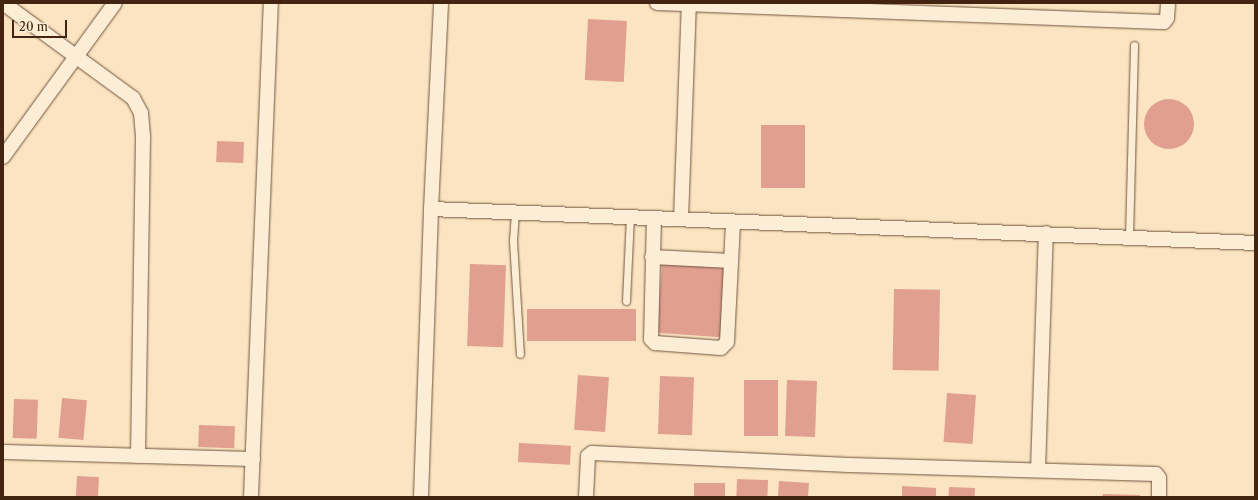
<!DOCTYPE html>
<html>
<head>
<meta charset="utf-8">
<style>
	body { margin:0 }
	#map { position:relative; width:1258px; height:500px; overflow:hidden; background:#fbe4c1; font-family:"Libre Caslon Text",serif }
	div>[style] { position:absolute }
	.building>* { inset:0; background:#e09f8f; transform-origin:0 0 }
	.round { border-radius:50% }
	.roads { filter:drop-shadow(0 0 1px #71543e) drop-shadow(0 0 1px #71543e) }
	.service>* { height:7px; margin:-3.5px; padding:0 3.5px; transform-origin:3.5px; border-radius:3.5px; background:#fcedd7 }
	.minor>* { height:14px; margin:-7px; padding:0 7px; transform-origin:7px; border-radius:7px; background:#fcedd7 }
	span { translate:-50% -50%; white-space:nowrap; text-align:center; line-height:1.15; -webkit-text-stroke:3px #fcedd7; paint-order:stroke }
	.frame { position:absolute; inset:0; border:4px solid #432412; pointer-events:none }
	.scale { position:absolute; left:12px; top:20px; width:55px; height:18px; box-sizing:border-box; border:2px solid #432412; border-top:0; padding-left:5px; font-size:12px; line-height:14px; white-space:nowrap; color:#432412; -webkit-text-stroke:3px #fcedd7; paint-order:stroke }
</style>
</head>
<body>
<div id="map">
	<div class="building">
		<div style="left:588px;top:19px;width:39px;height:61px;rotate:3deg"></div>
		<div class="round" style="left:1144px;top:99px;width:50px;height:50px"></div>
		<div style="left:761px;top:125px;width:44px;height:63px"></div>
		<div style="left:217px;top:141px;width:27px;height:21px;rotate:2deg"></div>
		<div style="left:662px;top:263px;width:64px;height:70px;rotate:4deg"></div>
		<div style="left:470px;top:264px;width:36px;height:82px;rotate:2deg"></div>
		<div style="left:894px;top:289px;width:46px;height:81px;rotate:1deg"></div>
		<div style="left:527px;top:309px;width:109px;height:32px"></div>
		<div style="left:578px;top:375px;width:31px;height:55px;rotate:4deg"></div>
		<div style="left:660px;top:376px;width:34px;height:58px;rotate:2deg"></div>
		<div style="left:744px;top:380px;width:34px;height:56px"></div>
		<div style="left:787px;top:380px;width:30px;height:56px;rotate:2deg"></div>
		<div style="left:947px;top:393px;width:29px;height:49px;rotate:4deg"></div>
		<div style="left:62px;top:398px;width:25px;height:40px;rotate:5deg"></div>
		<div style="left:14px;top:399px;width:24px;height:39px;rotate:2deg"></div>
		<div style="left:199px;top:425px;width:36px;height:22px;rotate:2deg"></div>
		<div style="left:519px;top:443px;width:52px;height:19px;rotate:3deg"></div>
		<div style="left:77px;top:476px;width:22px;height:21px;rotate:3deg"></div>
		<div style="left:737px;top:479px;width:31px;height:18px;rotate:2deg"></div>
		<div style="left:779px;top:481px;width:30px;height:16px;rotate:4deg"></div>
		<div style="left:694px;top:483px;width:31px;height:14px"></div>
		<div style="clip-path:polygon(902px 486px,936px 488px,936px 497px,902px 497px)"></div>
		<div style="left:949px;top:487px;width:26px;height:10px;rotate:2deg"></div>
		<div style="clip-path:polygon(1103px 494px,1140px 495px,1140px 497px,1102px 497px)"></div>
	</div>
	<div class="roads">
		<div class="service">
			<div style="left:515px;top:212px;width:29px;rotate:94deg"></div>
			<div style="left:513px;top:241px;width:113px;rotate:86.5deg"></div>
			<div style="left:1129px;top:237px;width:192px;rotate:-88.5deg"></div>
			<div style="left:626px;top:301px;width:84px;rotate:-87.3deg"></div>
		</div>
		<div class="minor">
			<div style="left:3px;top:3px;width:161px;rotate:36.2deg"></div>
			<div style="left:133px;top:98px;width:17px;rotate:62deg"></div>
			<div style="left:141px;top:113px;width:25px;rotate:85deg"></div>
			<div style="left:143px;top:138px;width:318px;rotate:90.9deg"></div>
			<div style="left:657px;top:3px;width:507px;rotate:2.15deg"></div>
			<div style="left:1164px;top:22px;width:5px;rotate:-53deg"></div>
			<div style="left:1167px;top:18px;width:15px;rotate:-86deg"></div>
			<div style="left:3px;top:157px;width:190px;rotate:-54deg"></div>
			<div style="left:431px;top:209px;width:825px;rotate:2.36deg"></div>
			<div style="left:654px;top:218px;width:121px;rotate:91.4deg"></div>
			<div style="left:651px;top:339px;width:6px;rotate:45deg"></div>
			<div style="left:655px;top:343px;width:66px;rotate:4.3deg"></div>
			<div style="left:721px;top:348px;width:8px;rotate:-45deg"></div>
			<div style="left:727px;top:342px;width:120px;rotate:-87.1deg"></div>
			<div style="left:681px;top:219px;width:215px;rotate:-87.9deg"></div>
			<div style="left:652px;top:257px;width:79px;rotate:2.9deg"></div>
			<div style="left:3px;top:452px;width:250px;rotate:1.6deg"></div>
			<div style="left:1038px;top:470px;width:237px;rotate:-88.1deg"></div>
			<div style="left:251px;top:497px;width:494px;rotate:-87.7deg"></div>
			<div style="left:421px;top:497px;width:288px;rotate:-88deg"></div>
			<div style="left:431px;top:209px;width:206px;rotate:-87.2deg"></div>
			<div style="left:586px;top:497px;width:41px;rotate:-87.2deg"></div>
			<div style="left:588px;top:456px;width:5px;rotate:-37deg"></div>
			<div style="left:592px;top:453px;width:257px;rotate:2.7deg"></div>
			<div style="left:849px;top:465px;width:307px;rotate:1.7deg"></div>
			<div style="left:1156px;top:474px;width:5px;rotate:53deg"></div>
			<div style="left:1159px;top:478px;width:19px;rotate:90deg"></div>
		</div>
	</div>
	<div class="frame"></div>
	<div class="scale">20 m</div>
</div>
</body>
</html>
